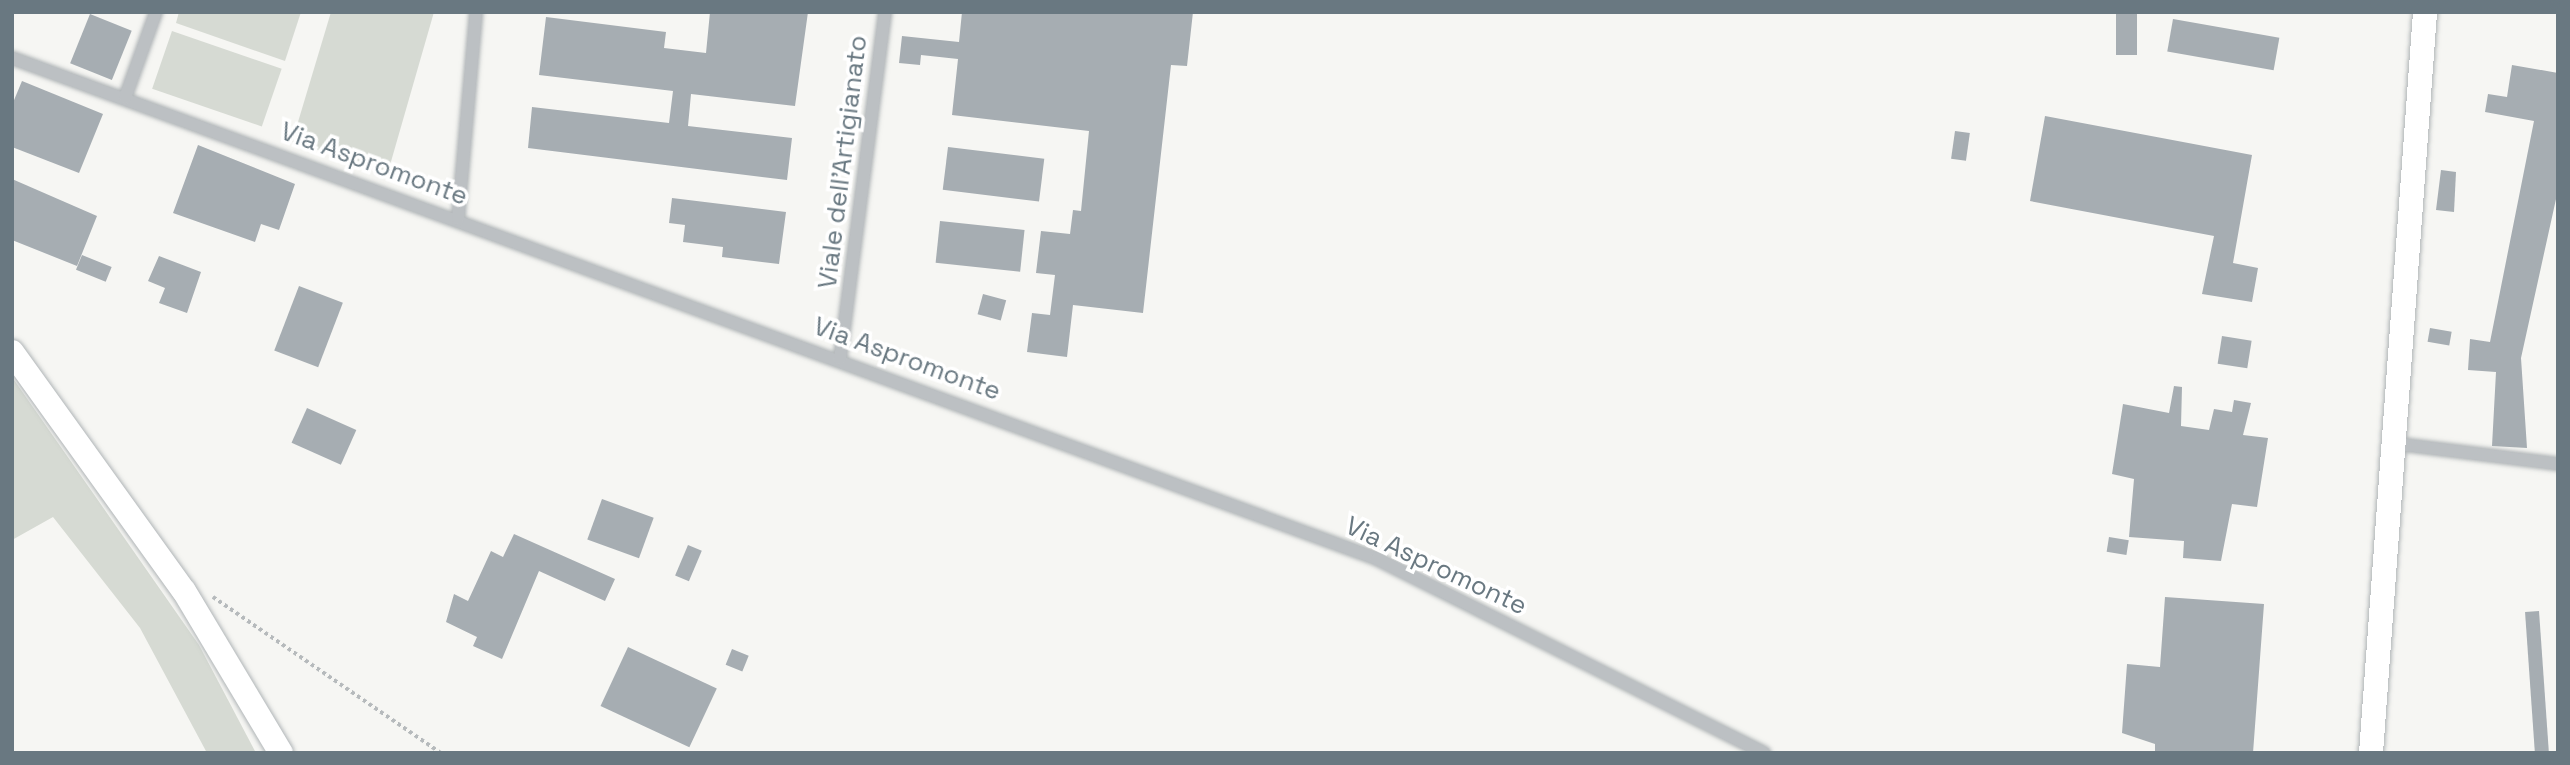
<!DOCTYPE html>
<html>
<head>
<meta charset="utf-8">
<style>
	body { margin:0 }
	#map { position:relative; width:2570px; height:765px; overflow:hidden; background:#f6f6f3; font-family:"Space Grotesk",sans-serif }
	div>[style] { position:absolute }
	.green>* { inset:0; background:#d6dad3; transform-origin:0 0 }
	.building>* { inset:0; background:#a6adb2; transform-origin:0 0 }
	.path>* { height:3.5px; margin-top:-1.75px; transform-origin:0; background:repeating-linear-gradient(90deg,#b6babc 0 3.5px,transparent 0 7px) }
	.roads { filter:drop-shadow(0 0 2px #b0b5b7) drop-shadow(0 0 2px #b0b5b7) }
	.minor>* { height:12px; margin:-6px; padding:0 6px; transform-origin:6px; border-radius:6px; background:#bcc0c3 }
	.major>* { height:24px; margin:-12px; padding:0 12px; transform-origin:12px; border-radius:12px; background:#fff }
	span { translate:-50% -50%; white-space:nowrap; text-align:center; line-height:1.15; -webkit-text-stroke:7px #fff; paint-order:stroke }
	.street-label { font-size:26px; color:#697881 }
	.frame { position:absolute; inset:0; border:14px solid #697881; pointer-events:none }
</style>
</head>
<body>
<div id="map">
	<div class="green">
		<div style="clip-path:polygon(179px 12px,301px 12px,285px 61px,176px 23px)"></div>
		<div style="clip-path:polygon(331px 12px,434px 12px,388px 172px,292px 142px)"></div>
		<div style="left:172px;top:31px;width:116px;height:61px;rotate:19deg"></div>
		<div style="clip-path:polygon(12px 377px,199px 645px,256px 753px,207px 753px,140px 628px,53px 517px,12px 540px)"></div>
	</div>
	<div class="building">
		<div style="clip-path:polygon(710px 12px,808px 12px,795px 106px,691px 94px,688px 126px,792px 138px,787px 180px,528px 148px,532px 107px,669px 123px,673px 91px,539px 75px,546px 17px,666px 32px,664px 48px,706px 53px)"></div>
		<div style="clip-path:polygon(962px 12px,1193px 12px,1187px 66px,1171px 65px,1143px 313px,1073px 305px,1067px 357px,1027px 352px,1032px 313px,1050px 315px,1055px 275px,1036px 273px,1041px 231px,1070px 234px,1073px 210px,1081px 211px,1089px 131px,952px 115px,958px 59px,921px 55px,920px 65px,899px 63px,902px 36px,959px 42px)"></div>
		<div style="left:2116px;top:12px;width:21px;height:43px"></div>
		<div style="left:90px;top:14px;width:45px;height:53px;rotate:22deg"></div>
		<div style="left:2173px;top:19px;width:108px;height:33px;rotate:10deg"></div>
		<div style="clip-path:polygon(2512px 65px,2558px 73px,2558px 190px,2521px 358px,2527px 448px,2492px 446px,2496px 372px,2468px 370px,2470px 339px,2490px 342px,2534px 121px,2485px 112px,2488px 94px,2507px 97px)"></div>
		<div style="clip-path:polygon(22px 81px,103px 114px,79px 173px,12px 147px,12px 105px)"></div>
		<div style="clip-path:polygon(2045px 116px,2252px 155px,2233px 263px,2258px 268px,2252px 302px,2202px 294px,2214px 236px,2030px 201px)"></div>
		<div style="left:1955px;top:131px;width:15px;height:28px;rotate:8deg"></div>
		<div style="clip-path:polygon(198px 145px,295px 184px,279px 230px,261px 224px,255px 242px,173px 213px)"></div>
		<div style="left:948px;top:147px;width:97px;height:43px;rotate:7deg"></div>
		<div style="clip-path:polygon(2441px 170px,2456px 172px,2454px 212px,2436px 210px)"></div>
		<div style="clip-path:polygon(12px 179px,97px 216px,77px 266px,12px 240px)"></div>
		<div style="clip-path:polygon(672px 198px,786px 212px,779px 264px,722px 257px,723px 247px,683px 242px,685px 225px,669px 223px)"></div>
		<div style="left:940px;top:221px;width:85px;height:42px;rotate:6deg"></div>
		<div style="left:82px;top:255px;width:32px;height:16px;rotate:22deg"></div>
		<div style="clip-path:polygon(159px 256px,201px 272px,187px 313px,159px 303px,165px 288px,148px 281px)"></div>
		<div style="left:299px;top:286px;width:47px;height:69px;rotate:21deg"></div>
		<div style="left:983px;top:294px;width:24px;height:21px;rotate:15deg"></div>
		<div style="left:2430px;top:328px;width:22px;height:14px;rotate:10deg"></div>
		<div style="left:2222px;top:336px;width:30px;height:28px;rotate:9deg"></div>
		<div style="clip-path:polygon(2174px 386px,2182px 387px,2181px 426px,2209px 430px,2214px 409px,2232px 412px,2234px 400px,2251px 403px,2243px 435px,2268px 438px,2257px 507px,2232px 504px,2221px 561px,2183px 558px,2184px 541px,2129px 537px,2134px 479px,2112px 474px,2123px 404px,2169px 413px)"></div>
		<div style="left:307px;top:408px;width:54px;height:38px;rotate:24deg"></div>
		<div style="left:602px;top:499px;width:55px;height:43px;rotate:20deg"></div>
		<div style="clip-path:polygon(514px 534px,615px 579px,605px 601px,539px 571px,502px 659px,473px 646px,477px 637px,446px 622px,454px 594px,468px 601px,491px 551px,503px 557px)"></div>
		<div style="left:2109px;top:537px;width:20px;height:15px;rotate:9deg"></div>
		<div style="left:688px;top:545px;width:15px;height:33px;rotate:23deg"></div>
		<div style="clip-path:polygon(2165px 597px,2264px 604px,2253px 753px,2155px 753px,2155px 744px,2122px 733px,2127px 664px,2160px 667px)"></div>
		<div style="left:2539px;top:611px;width:142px;height:14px;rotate:86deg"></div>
		<div style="left:628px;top:647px;width:98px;height:65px;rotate:25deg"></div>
		<div style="left:732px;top:649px;width:18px;height:17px;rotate:22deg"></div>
	</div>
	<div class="path">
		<div style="left:213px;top:597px;width:276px;rotate:34.4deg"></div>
	</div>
	<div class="roads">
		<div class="minor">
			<div style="left:12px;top:58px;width:1454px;rotate:20.15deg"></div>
			<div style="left:1377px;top:559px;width:433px;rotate:26.6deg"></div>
			<div style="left:125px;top:98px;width:91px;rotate:-70.2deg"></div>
			<div style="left:458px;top:219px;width:208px;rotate:-85deg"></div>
			<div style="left:840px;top:359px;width:350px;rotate:-82.6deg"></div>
			<div style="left:2398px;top:444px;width:161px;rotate:7.1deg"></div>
		</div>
		<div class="major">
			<div style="left:12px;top:352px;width:294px;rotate:54.3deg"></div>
			<div style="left:184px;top:591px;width:189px;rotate:59.1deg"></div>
			<div style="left:2371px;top:753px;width:743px;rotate:-85.83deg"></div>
		</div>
	</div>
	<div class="street-label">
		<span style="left:843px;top:162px;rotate:-83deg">Viale dell'Artigianato</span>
		<span style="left:374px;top:164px;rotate:20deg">Via Aspromonte</span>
		<span style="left:907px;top:359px;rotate:20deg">Via Aspromonte</span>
		<span style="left:1436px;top:566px;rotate:25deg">Via Aspromonte</span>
	</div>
	<div class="frame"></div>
</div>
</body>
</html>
